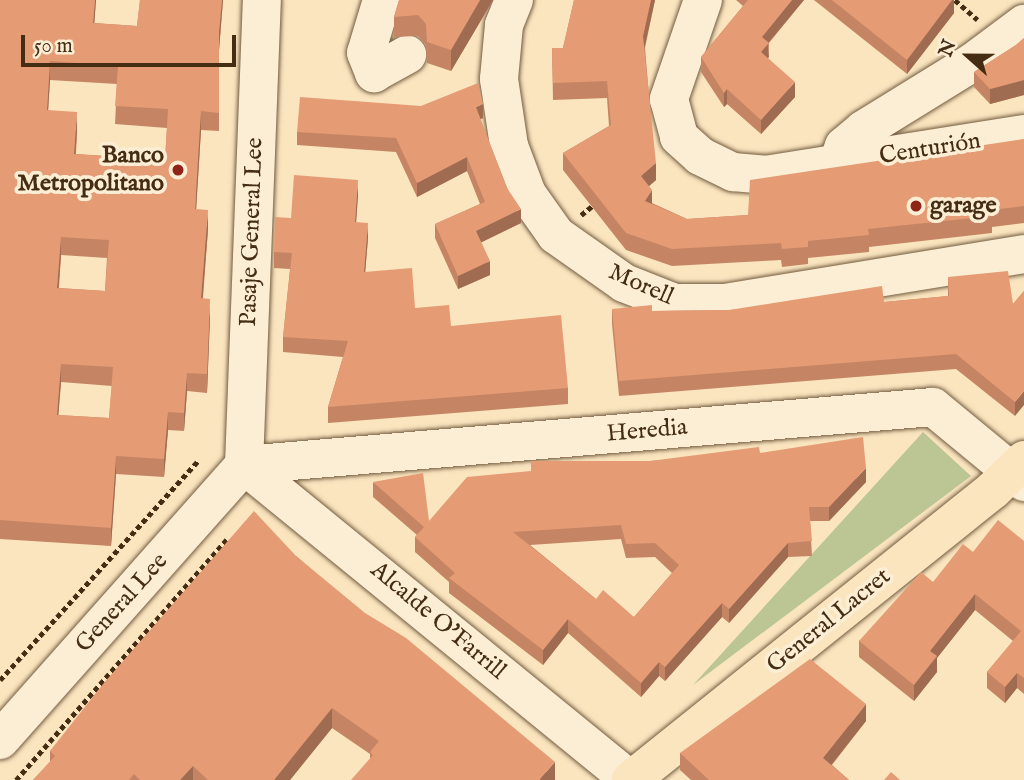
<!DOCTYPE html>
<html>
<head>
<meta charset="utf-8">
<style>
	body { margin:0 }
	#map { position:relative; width:1024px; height:780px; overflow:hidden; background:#fae5bf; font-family:"IM FELL English",serif }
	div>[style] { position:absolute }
	.green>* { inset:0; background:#bcc594 }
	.path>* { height:4.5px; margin-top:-2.25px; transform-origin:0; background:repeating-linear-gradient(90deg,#452d14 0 5px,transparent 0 8.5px) }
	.roads { filter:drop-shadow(0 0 2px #725b3f) drop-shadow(0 0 2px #725b3f) }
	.minor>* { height:38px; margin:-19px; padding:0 19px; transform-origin:19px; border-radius:19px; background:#fceed5 }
	.major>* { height:38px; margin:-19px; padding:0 19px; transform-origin:19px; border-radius:19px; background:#fae5bf }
	.wall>* { inset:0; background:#c58564 }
	.shaded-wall>* { inset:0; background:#a06c51 }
	.building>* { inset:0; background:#e59b74 }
	.dots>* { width:19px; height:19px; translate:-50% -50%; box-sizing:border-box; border:4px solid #fceed5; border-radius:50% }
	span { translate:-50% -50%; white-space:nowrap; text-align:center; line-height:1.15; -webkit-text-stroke:7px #fceed5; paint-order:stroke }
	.street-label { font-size:24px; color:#452d14 }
	.poi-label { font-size:24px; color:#452d14; font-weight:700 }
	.right { translate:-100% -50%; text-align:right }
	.left { translate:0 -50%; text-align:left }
	.north { position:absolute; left:933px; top:21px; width:70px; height:70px; -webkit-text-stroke:5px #fceed5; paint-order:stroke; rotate:291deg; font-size:19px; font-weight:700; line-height:28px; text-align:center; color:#452d14 }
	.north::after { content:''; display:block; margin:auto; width:24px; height:32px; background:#452d14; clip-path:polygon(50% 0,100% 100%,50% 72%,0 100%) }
	.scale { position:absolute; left:21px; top:35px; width:215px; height:32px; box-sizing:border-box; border:4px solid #452d14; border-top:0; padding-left:9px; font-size:21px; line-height:24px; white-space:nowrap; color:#452d14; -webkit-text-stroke:5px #fceed5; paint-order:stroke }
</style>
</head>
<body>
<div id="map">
	<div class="green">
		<div style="clip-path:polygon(923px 432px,971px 476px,693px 685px)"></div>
	</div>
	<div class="path">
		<div style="left:955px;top:0;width:30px;rotate:41deg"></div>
		<div style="left:581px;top:215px;width:19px;rotate:-39deg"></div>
		<div style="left:0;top:680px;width:297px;rotate:-47.9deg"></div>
		<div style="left:16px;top:780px;width:322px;rotate:-48.8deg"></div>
	</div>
	<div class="roads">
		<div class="minor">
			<div style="left:382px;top:0;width:55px;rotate:106.8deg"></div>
			<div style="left:366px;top:53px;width:22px;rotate:68deg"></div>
			<div style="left:374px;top:73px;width:38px;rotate:-29deg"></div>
			<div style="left:514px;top:0;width:27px;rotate:112deg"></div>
			<div style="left:504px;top:25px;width:54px;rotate:95.3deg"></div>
			<div style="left:499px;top:79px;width:68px;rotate:81.5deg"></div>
			<div style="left:509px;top:146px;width:51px;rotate:69.4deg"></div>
			<div style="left:527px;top:194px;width:50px;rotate:54.7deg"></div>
			<div style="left:556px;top:235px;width:83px;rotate:35.2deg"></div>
			<div style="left:624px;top:283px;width:55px;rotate:21.4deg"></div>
			<div style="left:675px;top:303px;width:50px"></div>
			<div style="left:725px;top:303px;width:303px;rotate:-9.3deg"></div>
			<div style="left:703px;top:0;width:105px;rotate:109deg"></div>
			<div style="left:669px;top:99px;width:39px;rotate:75deg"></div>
			<div style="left:679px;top:137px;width:28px;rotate:42deg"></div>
			<div style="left:700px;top:156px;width:37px;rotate:26deg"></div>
			<div style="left:733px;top:172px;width:32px;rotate:5deg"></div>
			<div style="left:765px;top:175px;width:262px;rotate:-9deg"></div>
			<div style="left:837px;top:165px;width:20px;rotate:-70deg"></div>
			<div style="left:844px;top:146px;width:25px;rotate:-40deg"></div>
			<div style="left:863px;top:130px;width:129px;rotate:-31.7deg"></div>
			<div style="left:973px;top:62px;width:64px;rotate:-36.7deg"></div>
			<div style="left:244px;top:465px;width:691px;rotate:-4.81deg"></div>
			<div style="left:933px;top:407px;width:118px;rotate:39.5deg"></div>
			<div style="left:244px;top:465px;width:498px;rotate:39.2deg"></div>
			<div style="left:244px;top:465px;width:465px;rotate:-87.8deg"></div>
			<div style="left:0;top:740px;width:368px;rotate:-48.4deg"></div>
		</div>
		<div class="major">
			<div style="left:631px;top:780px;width:464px;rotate:-38.7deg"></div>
			<div style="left:993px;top:490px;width:43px;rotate:-44.1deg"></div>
		</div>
	</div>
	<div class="wall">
		<div style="clip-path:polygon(evenodd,0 0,96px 0,94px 23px,137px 26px,140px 0,223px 0,219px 50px,219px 131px,201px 130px,196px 209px,208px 229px,203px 298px,210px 317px,207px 393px,187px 391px,184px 431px,168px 430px,164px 477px,116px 474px,111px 546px,0 539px,0 0,50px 80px,117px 84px,115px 124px,167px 128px,165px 160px,76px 154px,77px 131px,48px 110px,50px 80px,0 0,61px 255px,107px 258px,105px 291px,59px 288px,61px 255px,0 0,61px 382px,112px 386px,109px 418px,58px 415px,61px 382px)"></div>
		<div style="clip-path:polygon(399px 0,493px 0,451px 71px,427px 63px,426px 45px,418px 36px,394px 37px,394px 17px)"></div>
		<div style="clip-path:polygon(574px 0,655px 0,645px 48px,656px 180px,649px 186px,652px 203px,687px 219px,748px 215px,1024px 139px,1024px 223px,992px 227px,992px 233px,869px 247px,869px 252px,808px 258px,808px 264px,782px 267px,781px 260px,672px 266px,626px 250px,563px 170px,563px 153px,609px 126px,607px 98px,553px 100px,552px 48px,563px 48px)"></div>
		<div style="clip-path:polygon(736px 0,804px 0,769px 43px,768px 58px,795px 97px,761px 134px,727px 104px,724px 107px,701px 72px,701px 57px,743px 6px)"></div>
		<div style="clip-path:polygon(814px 0,954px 0,954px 13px,907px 74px)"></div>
		<div style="clip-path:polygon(1024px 38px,1024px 95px,990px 104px,974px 87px,974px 72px,1016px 45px)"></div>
		<div style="clip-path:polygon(483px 118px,480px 119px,521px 223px,481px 242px,490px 275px,458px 289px,435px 238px,435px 224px,480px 204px,467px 171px,417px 197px,396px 152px,297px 145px,297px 132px)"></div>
		<div style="clip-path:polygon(358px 195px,356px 222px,368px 238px,365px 272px,415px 308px,568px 388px,568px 404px,328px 423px,328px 407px,343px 357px,283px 352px,283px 337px,290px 269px,274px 268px,274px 252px)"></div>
		<div style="clip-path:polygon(948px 277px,1013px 304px,1024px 291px,1015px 416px,956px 369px,619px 396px,612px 324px,612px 309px,652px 311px,729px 310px,884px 302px,948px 296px)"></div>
		<div style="clip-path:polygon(evenodd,760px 453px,866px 482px,829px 521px,810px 521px,812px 556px,788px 557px,729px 623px,722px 617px,665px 681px,659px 676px,641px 697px,568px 633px,543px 665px,449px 593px,449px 582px,415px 552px,415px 537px,417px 535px,373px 497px,373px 482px,429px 521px,650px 461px,760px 453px,621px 539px,626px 558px,655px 557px,672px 573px,634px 617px,596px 599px,530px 545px,621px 539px)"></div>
		<div style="clip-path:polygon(1024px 541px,1024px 694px,1017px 688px,1005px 703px,987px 688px,987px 672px,1013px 641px,975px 610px,937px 658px,937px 672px,914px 701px,859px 657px,859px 641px,933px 582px,973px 552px)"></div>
		<div style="clip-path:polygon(296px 556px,555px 780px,370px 759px,370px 754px,332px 728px,290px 780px,33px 780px,50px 762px,50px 751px)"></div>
		<div style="clip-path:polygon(866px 721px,832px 765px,849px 780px,691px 780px,680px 770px,680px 753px)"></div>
	</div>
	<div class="shaded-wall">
		<div style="clip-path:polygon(95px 0,96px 0,93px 42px,93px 23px)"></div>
		<div style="clip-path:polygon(222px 0,223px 0,219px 50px,219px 131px,219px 32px)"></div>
		<div style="clip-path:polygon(480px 0,493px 0,451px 71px,451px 50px)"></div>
		<div style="clip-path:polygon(651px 0,655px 0,643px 54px,643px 36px)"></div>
		<div style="clip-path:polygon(792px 0,804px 0,768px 43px,769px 57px,761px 66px,762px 37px)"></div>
		<div style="clip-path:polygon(952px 0,954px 0,954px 13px,907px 74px,907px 60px)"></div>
		<div style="clip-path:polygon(50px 61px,50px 80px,47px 129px,47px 110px)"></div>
		<div style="clip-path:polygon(1024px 80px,1024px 95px,990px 104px,990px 89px)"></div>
		<div style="clip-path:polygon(795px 82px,795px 97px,761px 134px,761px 120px)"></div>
		<div style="clip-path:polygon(727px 89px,727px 104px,724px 107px,724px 93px)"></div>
		<div style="clip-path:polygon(483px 104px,483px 118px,476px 121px,476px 107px)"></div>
		<div style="clip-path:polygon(201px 111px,201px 130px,195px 228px,197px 162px)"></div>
		<div style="clip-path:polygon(77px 112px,77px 131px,74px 173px,74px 154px)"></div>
		<div style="clip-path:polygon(467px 157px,467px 171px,417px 197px,417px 183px)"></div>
		<div style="clip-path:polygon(656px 163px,656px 180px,641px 193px,641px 176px)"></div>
		<div style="clip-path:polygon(358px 180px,358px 195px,355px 238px,355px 222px)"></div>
		<div style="clip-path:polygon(652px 190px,652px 207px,645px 201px)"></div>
		<div style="clip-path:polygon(521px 209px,521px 223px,476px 245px,476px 231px)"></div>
		<div style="clip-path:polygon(208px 210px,208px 229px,201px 317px,201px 298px)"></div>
		<div style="clip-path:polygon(368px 223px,368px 238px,364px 287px,364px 272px)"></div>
		<div style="clip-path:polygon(61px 237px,61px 255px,57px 307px,57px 288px)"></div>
		<div style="clip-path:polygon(490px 261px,490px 275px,458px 289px,458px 276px)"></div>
		<div style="clip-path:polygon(210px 299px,210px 317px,207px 393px,207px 374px)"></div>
		<div style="clip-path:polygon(61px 364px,61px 382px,57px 433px,57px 415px)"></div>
		<div style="clip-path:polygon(187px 373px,187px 391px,184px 431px,184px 413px)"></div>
		<div style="clip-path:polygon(1024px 391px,1024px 405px,1015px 416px,1015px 402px)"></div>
		<div style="clip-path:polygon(168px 412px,168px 430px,164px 477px,164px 459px)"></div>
		<div style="clip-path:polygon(116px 456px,116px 474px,111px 546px,111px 528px)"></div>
		<div style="clip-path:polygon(866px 468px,866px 482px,829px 521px,829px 507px)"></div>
		<div style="clip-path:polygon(788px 543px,788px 557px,729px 623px,729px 609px)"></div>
		<div style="clip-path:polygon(975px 594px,975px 610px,937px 658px,937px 672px,914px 701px,914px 685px,930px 651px)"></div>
		<div style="clip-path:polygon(722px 603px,722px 617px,665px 681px,665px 667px)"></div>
		<div style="clip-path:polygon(568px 619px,568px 633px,543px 665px,543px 650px)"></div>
		<div style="clip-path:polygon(659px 662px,659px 676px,641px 697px,641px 683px)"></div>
		<div style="clip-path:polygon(1017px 673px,1017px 688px,1005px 703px,1005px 687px)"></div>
		<div style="clip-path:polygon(866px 704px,866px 721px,823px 775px,823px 758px)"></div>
		<div style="clip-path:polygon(332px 708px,332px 728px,290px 780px,274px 780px)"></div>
		<div style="clip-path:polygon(555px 762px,555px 780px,539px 780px)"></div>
		<div style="clip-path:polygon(193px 766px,193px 780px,180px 780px)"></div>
	</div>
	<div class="building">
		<div style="clip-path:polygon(evenodd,0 0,95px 0,93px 23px,137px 26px,140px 0,222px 0,219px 32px,219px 113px,201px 111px,195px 209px,208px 210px,201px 298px,210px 299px,207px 374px,187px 373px,184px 413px,168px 412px,164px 459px,116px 456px,111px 528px,0 520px,0 0,50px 61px,118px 66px,115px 106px,168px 109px,165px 160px,74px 154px,77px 112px,47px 110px,50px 61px,0 0,61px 237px,109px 240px,105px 291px,57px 288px,61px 237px,0 0,61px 364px,113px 367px,109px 418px,57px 415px,61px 364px)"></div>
		<div style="clip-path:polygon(399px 0,480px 0,451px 50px,427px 42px,426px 24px,418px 15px,394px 17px)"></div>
		<div style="clip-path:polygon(574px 0,651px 0,643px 36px,656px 163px,641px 176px,652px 190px,645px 201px,687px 219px,748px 215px,750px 180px,1024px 139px,1024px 206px,992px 210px,992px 216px,868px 229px,869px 235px,808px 241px,808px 247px,782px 249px,781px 243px,672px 249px,626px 233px,563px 153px,611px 125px,607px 81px,553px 83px,552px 48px,563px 48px)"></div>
		<div style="clip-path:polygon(748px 0,792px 0,762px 37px,769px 43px,761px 52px,795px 82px,761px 120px,727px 89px,724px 93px,701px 57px)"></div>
		<div style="clip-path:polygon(832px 0,952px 0,907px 60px)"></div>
		<div style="clip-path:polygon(1024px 38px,1024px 80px,990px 89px,974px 72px,1016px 45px)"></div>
		<div style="clip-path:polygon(478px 83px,483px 104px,476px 107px,507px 188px,521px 209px,476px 231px,490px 261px,458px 276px,435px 224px,485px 202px,467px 157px,417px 183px,396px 138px,297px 132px,300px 97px,421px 106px)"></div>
		<div style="clip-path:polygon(294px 175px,358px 180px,355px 222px,368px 223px,364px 272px,412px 268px,415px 308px,449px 305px,451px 326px,561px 315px,568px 388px,328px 407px,348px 341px,283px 337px,292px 253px,274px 252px,275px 217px,291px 218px)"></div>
		<div style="clip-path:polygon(1008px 271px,1013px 304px,1024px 291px,1024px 391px,1015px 402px,956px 354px,619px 381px,612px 309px,652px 305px,652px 311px,729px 310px,882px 286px,884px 302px,949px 296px,948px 277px)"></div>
		<div style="clip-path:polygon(evenodd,863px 437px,866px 468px,829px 507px,809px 507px,812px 541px,788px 543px,729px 609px,722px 603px,665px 667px,659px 662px,641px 683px,568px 619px,543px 650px,449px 578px,455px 573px,415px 537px,424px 527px,373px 482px,423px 473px,429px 521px,467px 477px,531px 471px,531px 461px,650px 461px,759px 447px,760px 453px,863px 437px,621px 525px,626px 544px,655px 543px,679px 565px,634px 617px,603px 590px,596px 599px,513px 532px,621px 525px)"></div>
		<div style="clip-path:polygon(254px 511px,296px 556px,365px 613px,406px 638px,555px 762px,539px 780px,351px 780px,373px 755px,370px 752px,379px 741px,332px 708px,274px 780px,208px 780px,193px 766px,180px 780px,140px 780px,134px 774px,129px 780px,33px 780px,55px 756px,50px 751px,103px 684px)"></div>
		<div style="clip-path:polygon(998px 520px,1024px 541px,1024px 678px,1017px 673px,1005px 687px,987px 672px,1021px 631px,975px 594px,930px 651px,937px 656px,914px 685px,859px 641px,921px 572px,933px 582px,963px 544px,973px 552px)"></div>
		<div style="clip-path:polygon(810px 659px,866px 704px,823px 758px,849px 780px,709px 780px,680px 753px)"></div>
		<div style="clip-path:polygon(891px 772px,900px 780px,884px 780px)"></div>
	</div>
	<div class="dots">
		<div style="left:178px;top:170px;background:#8f2418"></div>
		<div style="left:916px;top:206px;background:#8f2418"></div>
	</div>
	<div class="street-label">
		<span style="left:930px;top:149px;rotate:-9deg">Centurión</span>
		<span style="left:252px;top:232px;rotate:-88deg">Pasaje General Lee</span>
		<span style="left:641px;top:285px;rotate:24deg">Morell</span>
		<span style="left:647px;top:431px;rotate:-5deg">Heredia</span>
		<span style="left:122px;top:603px;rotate:-48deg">General Lee</span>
		<span style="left:438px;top:621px;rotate:40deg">Alcalde O'Farrill</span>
		<span style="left:829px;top:621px;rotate:-39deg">General Lacret</span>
	</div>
	<div class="poi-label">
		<span class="right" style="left:164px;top:170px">Banco<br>Metropolitano</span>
		<span class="left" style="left:930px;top:206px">garage</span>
	</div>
	<div class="north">N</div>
	<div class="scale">50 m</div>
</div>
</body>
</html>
